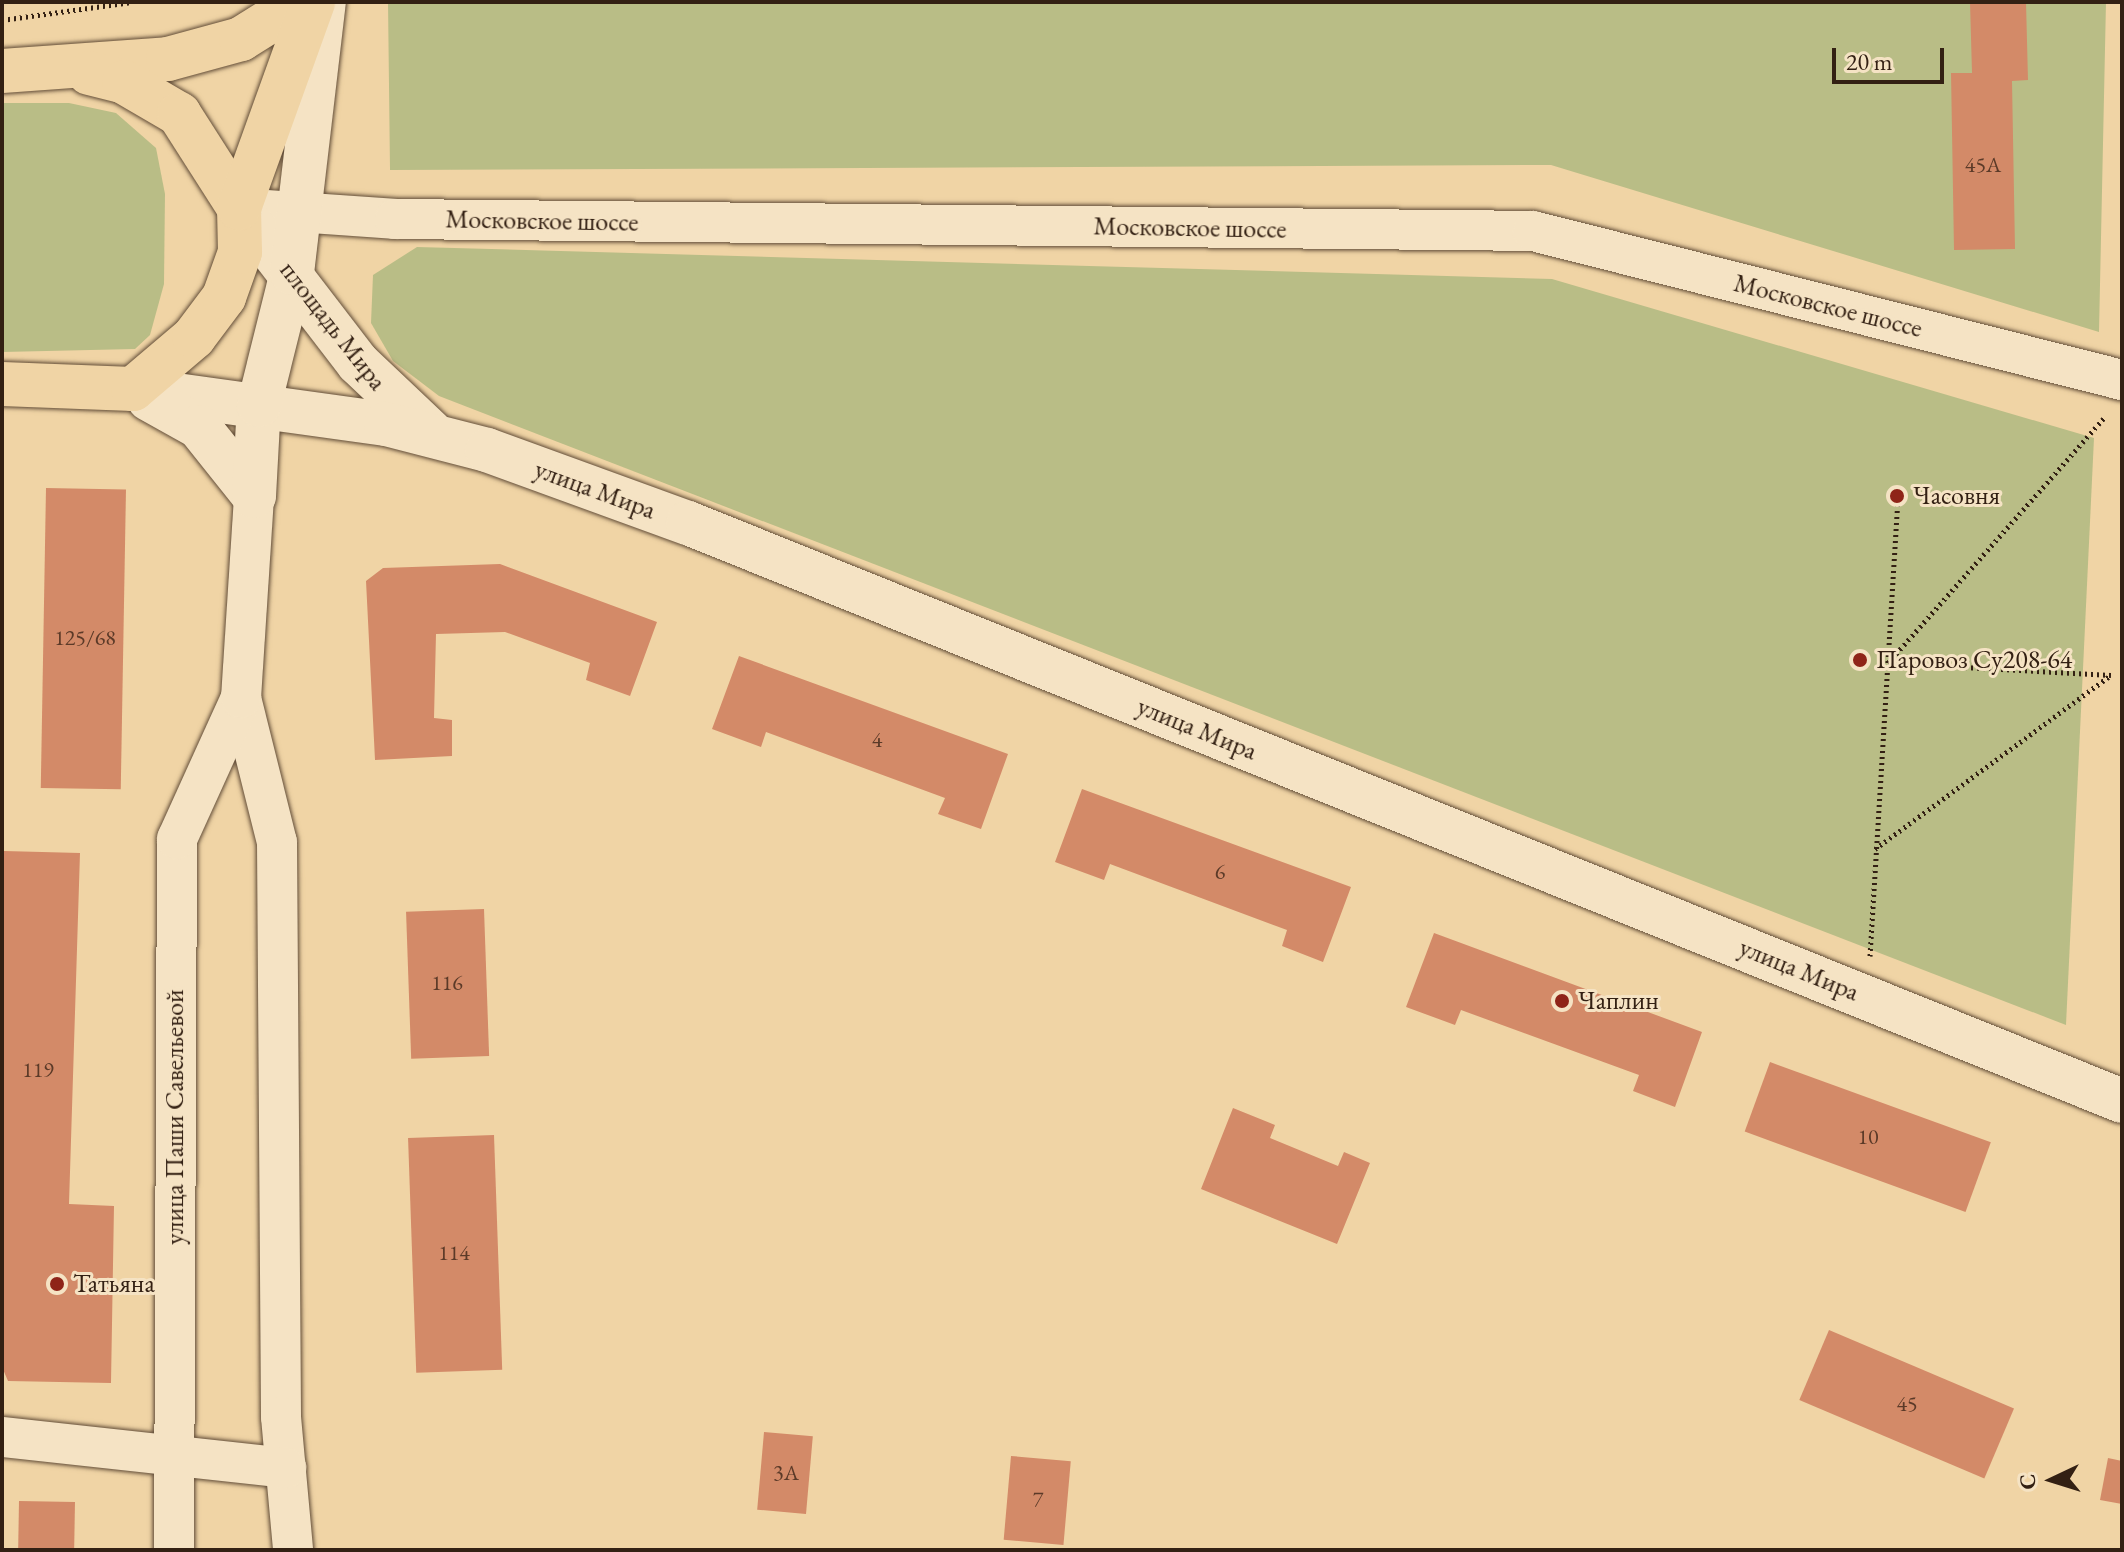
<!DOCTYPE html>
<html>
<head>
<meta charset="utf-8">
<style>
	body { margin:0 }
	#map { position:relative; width:2124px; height:1552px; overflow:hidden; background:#f0d4a5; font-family:"EB Garamond",serif }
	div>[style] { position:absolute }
	.green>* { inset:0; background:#b9bd86 }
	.building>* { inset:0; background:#d38a68; transform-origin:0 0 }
	.path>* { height:5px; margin-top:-2.5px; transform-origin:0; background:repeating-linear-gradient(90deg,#332013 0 2px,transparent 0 6px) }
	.roads { filter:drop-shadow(0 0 2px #624d38) drop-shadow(0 0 2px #624d38) }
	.street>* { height:40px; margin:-20px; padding:0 20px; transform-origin:20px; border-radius:20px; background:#f5e3c4 }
	.secondary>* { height:44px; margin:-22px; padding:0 22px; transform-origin:22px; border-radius:22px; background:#f5e3c4 }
	.primary>* { height:44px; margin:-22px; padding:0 22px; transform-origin:22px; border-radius:22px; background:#f0d4a5 }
	.dots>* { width:22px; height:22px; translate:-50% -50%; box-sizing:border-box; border:4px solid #f5e3c4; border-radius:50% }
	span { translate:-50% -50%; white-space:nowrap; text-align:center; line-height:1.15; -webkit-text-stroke:6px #f5e3c4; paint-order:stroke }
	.number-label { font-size:22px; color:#5b3a28 }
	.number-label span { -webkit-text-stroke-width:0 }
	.street-label { font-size:26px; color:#332013 }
	.poi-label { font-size:26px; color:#332013 }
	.left { translate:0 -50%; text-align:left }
	.frame { position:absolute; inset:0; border:4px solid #332013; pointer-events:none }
	.north { position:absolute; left:2012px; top:1440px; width:80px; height:80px; -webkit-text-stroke:6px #f5e3c4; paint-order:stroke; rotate:266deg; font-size:22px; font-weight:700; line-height:32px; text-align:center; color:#332013 }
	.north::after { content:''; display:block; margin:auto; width:28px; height:36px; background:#332013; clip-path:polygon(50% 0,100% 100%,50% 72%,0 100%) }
	.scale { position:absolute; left:1832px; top:48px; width:112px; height:36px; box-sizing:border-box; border:4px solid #332013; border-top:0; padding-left:10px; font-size:24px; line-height:28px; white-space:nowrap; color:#332013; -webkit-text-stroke:6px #f5e3c4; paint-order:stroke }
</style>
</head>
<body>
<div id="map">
	<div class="green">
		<div style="clip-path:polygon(388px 2px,2106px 2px,2099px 332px,1551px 165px,390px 170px)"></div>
		<div style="clip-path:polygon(2px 103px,69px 103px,116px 113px,156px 148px,165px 194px,164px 284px,150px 335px,135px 349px,2px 352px)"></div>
		<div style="clip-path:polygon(417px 247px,1552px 279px,2094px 438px,2066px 1025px,439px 396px,393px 361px,371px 323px,373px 275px)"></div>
	</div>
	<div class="building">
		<div style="clip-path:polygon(1970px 2px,2026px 2px,2028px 80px,2012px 81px,2015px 249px,1954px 250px,1951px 73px,1972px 73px)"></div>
		<div style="left:46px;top:488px;width:80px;height:300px;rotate:1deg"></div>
		<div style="clip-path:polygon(500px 564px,657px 622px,630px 696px,586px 680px,590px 663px,505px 632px,436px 634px,434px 718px,452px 720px,452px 756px,375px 760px,366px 581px,383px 568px)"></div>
		<div style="clip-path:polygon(739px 656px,1008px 754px,981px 829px,938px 814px,945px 798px,766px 732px,761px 747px,712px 729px)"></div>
		<div style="clip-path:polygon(1082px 789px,1351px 887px,1323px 962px,1282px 946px,1287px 930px,1110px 864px,1104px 880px,1055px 862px)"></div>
		<div style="clip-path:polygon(4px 851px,80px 853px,69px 1204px,114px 1206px,111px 1383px,8px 1381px,2px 1367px)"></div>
		<div style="left:484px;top:909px;width:147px;height:78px;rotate:88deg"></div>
		<div style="clip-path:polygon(1434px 933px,1702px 1032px,1675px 1107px,1633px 1091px,1639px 1075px,1461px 1010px,1455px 1025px,1406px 1007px)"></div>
		<div style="left:1770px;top:1062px;width:235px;height:74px;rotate:20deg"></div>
		<div style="clip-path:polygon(1233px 1108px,1275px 1125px,1270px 1138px,1338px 1166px,1344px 1152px,1370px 1163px,1337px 1244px,1201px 1189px)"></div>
		<div style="left:494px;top:1135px;width:235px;height:86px;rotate:88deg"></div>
		<div style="left:1829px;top:1330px;width:201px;height:76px;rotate:23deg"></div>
		<div style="left:764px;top:1432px;width:49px;height:78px;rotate:5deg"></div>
		<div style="left:1011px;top:1456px;width:60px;height:84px;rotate:5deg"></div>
		<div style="clip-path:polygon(2108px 1458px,2122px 1461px,2122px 1504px,2100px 1500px)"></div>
		<div style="left:19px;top:1501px;width:56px;height:49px;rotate:1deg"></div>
	</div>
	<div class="path">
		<div style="left:2px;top:20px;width:131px;rotate:-7.9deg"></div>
		<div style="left:1875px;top:849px;width:293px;rotate:-36.4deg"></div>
		<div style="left:2111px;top:675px;width:223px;rotate:-176.9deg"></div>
		<div style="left:1888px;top:663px;width:328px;rotate:-48.6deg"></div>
		<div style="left:1870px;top:956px;width:455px;rotate:-86.5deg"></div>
	</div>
	<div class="roads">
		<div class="street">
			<div style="left:239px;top:208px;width:156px;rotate:4deg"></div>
			<div style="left:395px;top:219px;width:1138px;rotate:0.6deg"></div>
			<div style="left:1533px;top:231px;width:608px;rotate:14.2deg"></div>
			<div style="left:241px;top:698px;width:148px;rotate:76deg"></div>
			<div style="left:277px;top:842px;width:575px;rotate:89.6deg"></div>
			<div style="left:281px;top:1417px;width:134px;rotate:84.8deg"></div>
			<div style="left:2px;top:1437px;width:286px;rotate:6.2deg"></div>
			<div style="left:174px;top:1550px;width:711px;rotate:-89.76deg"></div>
			<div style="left:177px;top:839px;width:155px;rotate:-65.6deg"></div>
			<div style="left:241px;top:698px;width:202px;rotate:-86.3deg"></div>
		</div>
		<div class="secondary">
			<div style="left:239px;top:208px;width:195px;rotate:52.5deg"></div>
			<div style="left:358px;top:363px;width:100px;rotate:43.4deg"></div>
			<div style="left:133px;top:389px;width:255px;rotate:7.9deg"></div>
			<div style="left:386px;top:424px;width:104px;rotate:14.4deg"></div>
			<div style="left:487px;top:450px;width:214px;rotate:20deg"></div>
			<div style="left:688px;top:523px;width:1546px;rotate:21.95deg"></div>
			<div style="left:149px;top:399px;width:57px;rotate:29.2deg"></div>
			<div style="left:199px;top:427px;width:88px;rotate:51.4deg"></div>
			<div style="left:254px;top:496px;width:91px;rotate:-86.9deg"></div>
			<div style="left:259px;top:405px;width:136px;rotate:-76deg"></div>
			<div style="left:292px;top:273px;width:273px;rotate:-83.3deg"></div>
		</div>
		<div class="primary">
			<div style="left:2px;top:71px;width:166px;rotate:-4.1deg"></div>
			<div style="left:168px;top:59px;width:76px;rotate:-15.3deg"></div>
			<div style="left:241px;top:39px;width:70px;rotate:-32.1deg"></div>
			<div style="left:89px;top:73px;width:36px;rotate:14deg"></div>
			<div style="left:124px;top:82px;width:64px;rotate:30.2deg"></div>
			<div style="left:179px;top:114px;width:112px;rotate:57.4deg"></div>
			<div style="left:2px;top:384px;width:131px;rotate:2.2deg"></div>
			<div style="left:133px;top:389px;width:80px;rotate:-40.4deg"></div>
			<div style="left:194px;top:337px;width:50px;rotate:-53.1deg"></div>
			<div style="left:224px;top:297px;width:48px;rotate:-70.4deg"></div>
			<div style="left:240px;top:252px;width:44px;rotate:-91.3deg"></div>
			<div style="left:239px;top:208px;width:219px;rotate:-70.2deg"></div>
		</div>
	</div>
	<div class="dots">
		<div style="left:1897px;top:496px;background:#8f2418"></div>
		<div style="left:1860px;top:660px;background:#8f2418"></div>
		<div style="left:1562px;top:1001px;background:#8f2418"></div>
		<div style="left:57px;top:1284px;background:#8f2418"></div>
	</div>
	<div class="number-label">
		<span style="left:1983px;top:165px">45А</span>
		<span style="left:85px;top:638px">125/68</span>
		<span style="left:877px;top:740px">4</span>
		<span style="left:1220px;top:872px">6</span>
		<span style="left:447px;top:983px">116</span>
		<span style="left:38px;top:1070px">119</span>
		<span style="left:1868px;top:1137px">10</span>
		<span style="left:454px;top:1253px">114</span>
		<span style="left:1907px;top:1404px">45</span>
		<span style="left:786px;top:1473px">3А</span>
		<span style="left:1038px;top:1500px">7</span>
	</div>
	<div class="street-label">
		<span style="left:542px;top:221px;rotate:1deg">Московское шоссе</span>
		<span style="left:1190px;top:228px;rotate:1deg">Московское шоссе</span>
		<span style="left:1828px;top:306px;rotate:14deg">Московское шоссе</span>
		<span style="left:333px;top:326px;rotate:52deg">площадь Мира</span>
		<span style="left:595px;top:490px;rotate:20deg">улица Мира</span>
		<span style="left:1197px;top:729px;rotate:22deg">улица Мира</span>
		<span style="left:1799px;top:970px;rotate:22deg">улица Мира</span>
		<span style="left:175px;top:1117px;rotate:-90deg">улица Паши Савельевой</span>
	</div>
	<div class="poi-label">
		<span class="left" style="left:1913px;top:496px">Часовня</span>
		<span class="left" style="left:1876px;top:660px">Паровоз Су208-64</span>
		<span class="left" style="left:1578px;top:1001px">Чаплин</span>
		<span class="left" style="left:73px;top:1284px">Татьяна</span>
	</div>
	<div class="frame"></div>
	<div class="north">С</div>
	<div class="scale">20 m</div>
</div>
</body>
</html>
